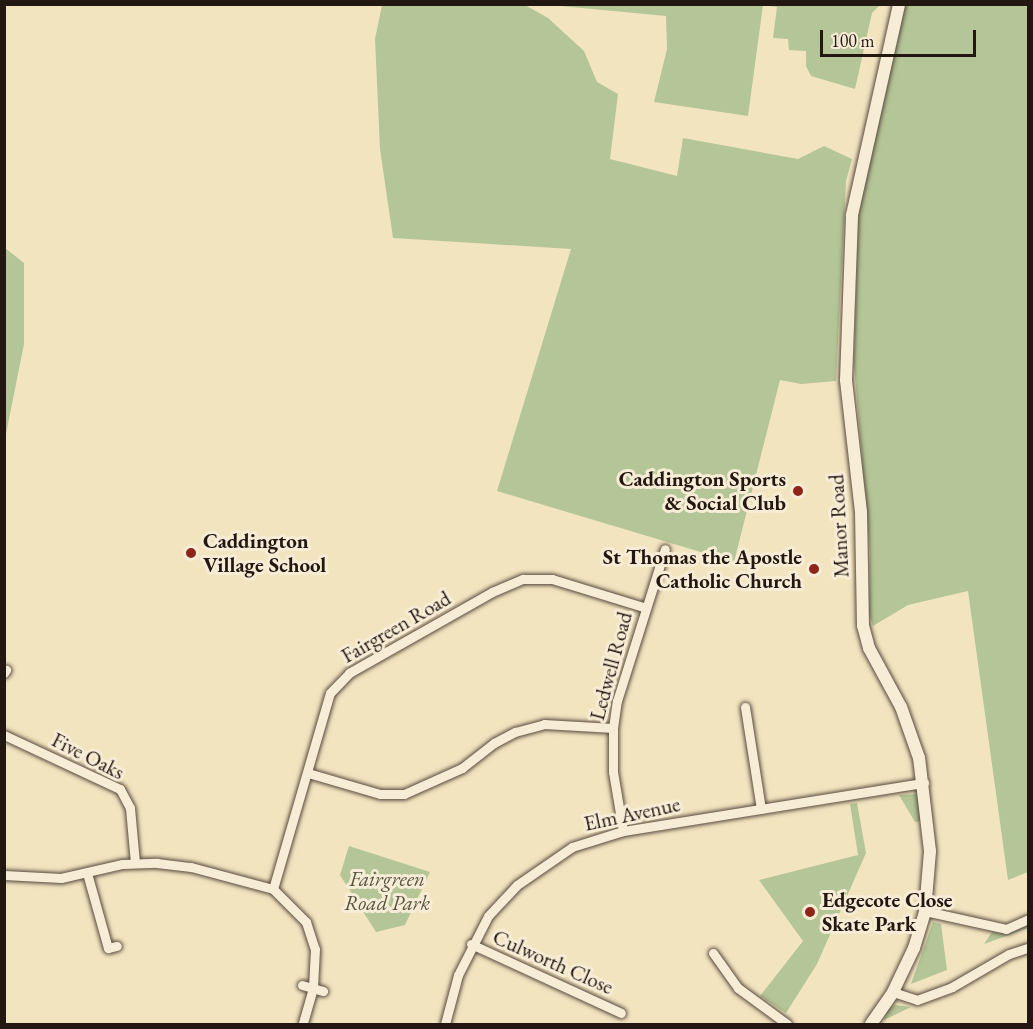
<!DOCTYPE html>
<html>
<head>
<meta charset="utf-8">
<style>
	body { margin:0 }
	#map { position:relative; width:1033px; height:1029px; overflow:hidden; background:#f3e4c0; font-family:"EB Garamond",serif }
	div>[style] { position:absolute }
	.green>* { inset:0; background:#b4c597 }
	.roads { filter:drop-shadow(0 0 2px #574a3e) drop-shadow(0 0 2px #574a3e) }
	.minor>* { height:9px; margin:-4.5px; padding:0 4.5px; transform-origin:4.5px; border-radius:4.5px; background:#f7edd6 }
	.tertiary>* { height:12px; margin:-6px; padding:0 6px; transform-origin:6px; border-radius:6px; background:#f7edd6 }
	.dots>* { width:16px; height:16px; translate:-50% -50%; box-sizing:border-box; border:3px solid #f7edd6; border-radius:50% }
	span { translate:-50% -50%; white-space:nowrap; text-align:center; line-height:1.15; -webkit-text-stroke:6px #f7edd6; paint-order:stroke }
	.poi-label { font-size:21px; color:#231712; font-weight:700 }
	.right { translate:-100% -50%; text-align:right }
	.left { translate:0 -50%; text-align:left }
	.street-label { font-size:21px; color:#231712 }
	.park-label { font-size:21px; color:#565441; font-style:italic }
	.frame { position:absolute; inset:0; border:6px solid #231712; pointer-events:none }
	.scale { position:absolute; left:820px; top:30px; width:156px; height:27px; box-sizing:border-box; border:3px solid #231712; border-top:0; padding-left:8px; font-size:18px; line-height:21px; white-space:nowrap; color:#231712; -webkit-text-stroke:4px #f7edd6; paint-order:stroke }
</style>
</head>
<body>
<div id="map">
	<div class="green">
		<div style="clip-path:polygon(382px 5px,525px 5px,548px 18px,584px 51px,597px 82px,618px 94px,610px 159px,677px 176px,683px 138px,798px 159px,824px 146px,852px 159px,846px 181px,836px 381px,801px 384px,780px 380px,734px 562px,497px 491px,571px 249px,393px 238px,380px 149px,375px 39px)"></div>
		<div style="clip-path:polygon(550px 5px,880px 4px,880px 5px,872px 13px,855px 89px,811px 76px,806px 66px,806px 51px,789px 50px,788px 39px,773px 38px,777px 7px,763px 5px,748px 116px,654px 102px,667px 49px,666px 16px)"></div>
		<div style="clip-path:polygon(904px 5px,1028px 5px,1028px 872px,1008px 880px,968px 591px,908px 605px,873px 626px,869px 614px,870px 552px,854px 364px,858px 222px,867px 163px)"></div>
		<div style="clip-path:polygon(5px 248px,24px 263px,24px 344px,5px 439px)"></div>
		<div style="clip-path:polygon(917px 794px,923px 821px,915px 822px,899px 795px)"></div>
		<div style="clip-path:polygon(857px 803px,866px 853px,817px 964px,786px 1013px,760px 996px,803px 941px,759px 880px,858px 855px,850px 804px)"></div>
		<div style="clip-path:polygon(349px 846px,430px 872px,405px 925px,376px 932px,340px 875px)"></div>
		<div style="clip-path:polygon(933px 922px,941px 924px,947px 970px,911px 984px)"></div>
		<div style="clip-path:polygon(1028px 923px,1028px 928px,984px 944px,992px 932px,1009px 934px)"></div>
		<div style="clip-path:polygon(895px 1005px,911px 1007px,884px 1020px,888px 1010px)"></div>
	</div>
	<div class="roads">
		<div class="minor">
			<div style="left:4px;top:673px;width:4px;rotate:-56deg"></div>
			<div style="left:745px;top:707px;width:103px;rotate:81.1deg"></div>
			<div style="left:4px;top:735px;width:128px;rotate:25deg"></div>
			<div style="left:120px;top:789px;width:21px;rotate:62deg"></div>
			<div style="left:130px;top:808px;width:55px;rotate:84.8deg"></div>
			<div style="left:308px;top:773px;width:75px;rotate:16.3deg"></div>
			<div style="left:380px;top:794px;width:24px"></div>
			<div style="left:404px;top:794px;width:64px;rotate:-24.1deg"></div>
			<div style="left:462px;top:768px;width:41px;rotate:-38deg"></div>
			<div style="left:494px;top:743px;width:24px;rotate:-28deg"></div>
			<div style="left:515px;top:732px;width:30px;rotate:-15deg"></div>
			<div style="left:544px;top:724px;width:69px;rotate:3.3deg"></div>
			<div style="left:623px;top:831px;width:60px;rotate:-99.6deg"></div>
			<div style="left:613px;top:772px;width:44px;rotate:-90deg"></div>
			<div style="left:613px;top:728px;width:27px;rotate:-82deg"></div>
			<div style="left:617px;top:701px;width:159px;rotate:-72.5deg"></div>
			<div style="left:87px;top:873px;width:78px;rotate:74.4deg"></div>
			<div style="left:108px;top:948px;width:9px;rotate:-13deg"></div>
			<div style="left:4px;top:875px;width:57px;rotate:3deg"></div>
			<div style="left:61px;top:878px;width:63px;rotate:-12.9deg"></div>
			<div style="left:122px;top:864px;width:35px;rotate:-2deg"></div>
			<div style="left:157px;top:863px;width:34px;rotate:7deg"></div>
			<div style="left:191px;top:867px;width:85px;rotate:15deg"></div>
			<div style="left:273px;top:889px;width:47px;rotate:45deg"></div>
			<div style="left:306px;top:922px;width:28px;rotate:72deg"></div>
			<div style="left:315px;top:949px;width:39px;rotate:93deg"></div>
			<div style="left:313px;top:988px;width:37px;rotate:106deg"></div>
			<div style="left:273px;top:889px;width:204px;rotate:-73.8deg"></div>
			<div style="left:330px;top:693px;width:28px;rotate:-46deg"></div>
			<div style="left:349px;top:673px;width:164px;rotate:-29.5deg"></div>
			<div style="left:492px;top:592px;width:34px;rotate:-23deg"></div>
			<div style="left:523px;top:579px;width:29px"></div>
			<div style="left:552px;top:579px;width:98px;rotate:17.1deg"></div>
			<div style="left:925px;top:911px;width:83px;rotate:12.5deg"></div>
			<div style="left:1006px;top:929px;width:24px;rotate:-24deg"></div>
			<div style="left:471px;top:944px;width:165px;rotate:24.7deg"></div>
			<div style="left:713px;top:953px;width:43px;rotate:54.5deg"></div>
			<div style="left:738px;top:988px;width:61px;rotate:36.3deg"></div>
			<div style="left:302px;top:985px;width:22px;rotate:16deg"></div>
			<div style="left:893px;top:992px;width:25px;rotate:18deg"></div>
			<div style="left:917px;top:1000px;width:37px;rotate:-20deg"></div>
			<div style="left:952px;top:987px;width:66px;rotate:-30.1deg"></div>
			<div style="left:1009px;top:954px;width:20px;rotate:-18deg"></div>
			<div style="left:445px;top:1024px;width:51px;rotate:-75.1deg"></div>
			<div style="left:458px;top:975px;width:66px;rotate:-63deg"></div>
			<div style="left:488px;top:916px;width:42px;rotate:-46.9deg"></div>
			<div style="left:517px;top:885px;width:67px;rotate:-34.6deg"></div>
			<div style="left:572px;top:847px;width:53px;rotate:-17.4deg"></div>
			<div style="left:623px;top:831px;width:305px;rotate:-9.1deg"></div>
		</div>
		<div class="tertiary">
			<div style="left:871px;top:1024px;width:39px;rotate:-55deg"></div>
			<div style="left:893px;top:992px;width:49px;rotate:-64.5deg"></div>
			<div style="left:914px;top:948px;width:39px;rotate:-73deg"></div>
			<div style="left:925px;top:911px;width:60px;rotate:-85.2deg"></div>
			<div style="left:930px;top:851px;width:94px;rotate:-96.7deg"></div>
			<div style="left:919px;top:758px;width:54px;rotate:-109.4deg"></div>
			<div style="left:901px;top:707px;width:67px;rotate:-118.5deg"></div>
			<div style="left:869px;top:648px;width:23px;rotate:-105deg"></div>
			<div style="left:863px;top:626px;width:114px;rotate:-91deg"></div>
			<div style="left:861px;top:512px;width:133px;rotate:-96.5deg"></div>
			<div style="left:846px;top:380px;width:165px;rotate:-87.9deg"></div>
			<div style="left:852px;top:215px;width:216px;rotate:-77.4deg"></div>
		</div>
	</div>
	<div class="dots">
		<div style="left:798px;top:491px;background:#8f2418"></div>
		<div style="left:191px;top:553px;background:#8f2418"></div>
		<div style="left:814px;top:569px;background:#8f2418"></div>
		<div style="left:810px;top:912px;background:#8f2418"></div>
	</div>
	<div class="poi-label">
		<span class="right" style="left:786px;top:491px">Caddington Sports<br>&amp; Social Club</span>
		<span class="left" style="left:203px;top:553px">Caddington<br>Village School</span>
		<span class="right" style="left:802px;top:569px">St Thomas the Apostle<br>Catholic Church</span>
		<span class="left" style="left:822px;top:912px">Edgecote Close<br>Skate Park</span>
	</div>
	<div class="street-label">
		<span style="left:839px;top:526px;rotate:-93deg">Manor Road</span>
		<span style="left:396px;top:627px;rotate:-30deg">Fairgreen Road</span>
		<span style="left:611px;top:666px;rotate:-75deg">Ledwell Road</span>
		<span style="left:88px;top:756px;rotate:27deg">Five Oaks</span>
		<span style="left:632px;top:814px;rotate:-12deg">Elm Avenue</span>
		<span style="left:553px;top:962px;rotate:24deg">Culworth Close</span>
	</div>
	<div class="park-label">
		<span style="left:387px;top:891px">Fairgreen<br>Road Park</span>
	</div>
	<div class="frame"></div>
	<div class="scale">100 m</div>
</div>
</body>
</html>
